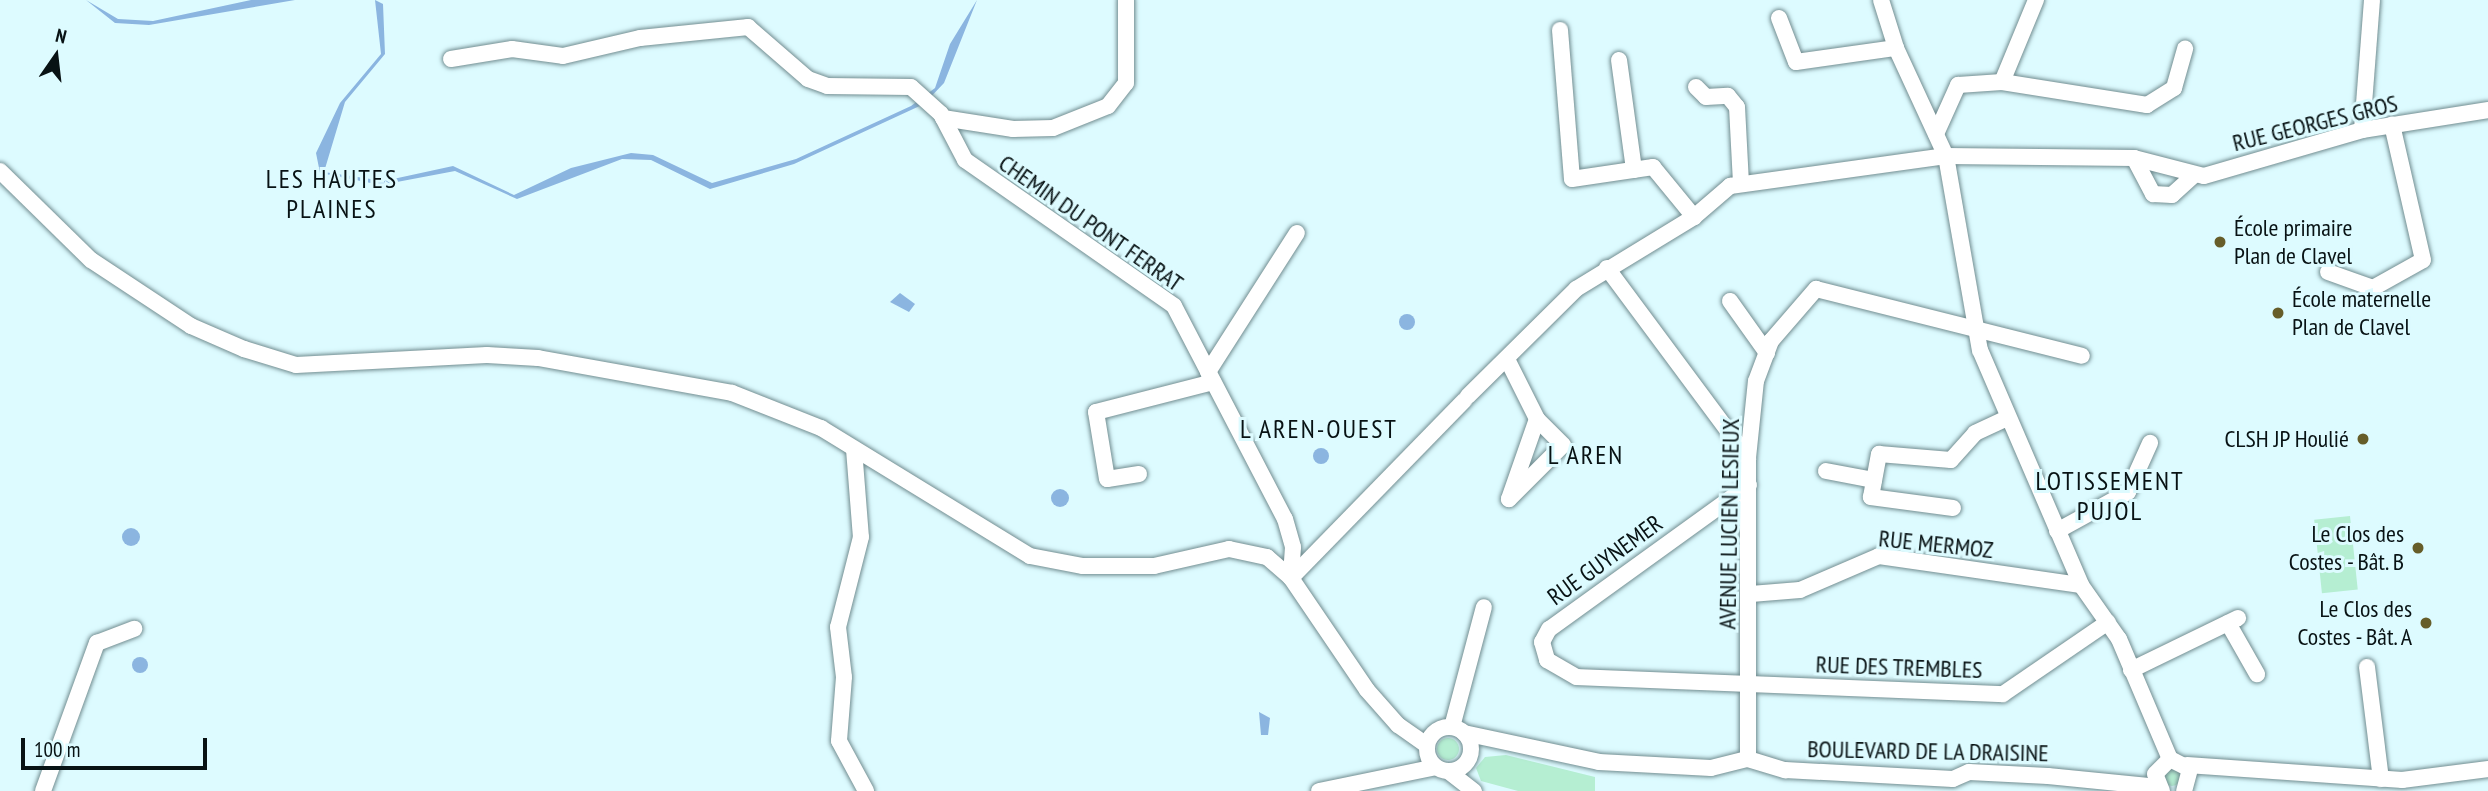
<!DOCTYPE html>
<html>
<head>
<meta charset="utf-8">
<style>
	body { margin:0 }
	#map { position:relative; width:2488px; height:791px; overflow:hidden; background:#ddfbff; font-family:"PT Sans Narrow",sans-serif }
	div>[style] { position:absolute }
	.green>* { inset:0; background:#b5eed2; transform-origin:0 0 }
	.round { border-radius:50% }
	.water>* { inset:0; background:#8bb5e0 }
	.roads { filter:drop-shadow(0 0 2px #728d91) drop-shadow(0 0 2px #728d91) }
	.minor>* { height:16px; margin:-8px; padding:0 8px; transform-origin:8px; border-radius:8px; background:#fff }
	.minor>.ring { margin:-8px; padding:0; box-sizing:content-box; background:none; border:16px solid #fff; border-radius:50% }
	.dots>* { width:19px; height:19px; translate:-50% -50%; box-sizing:border-box; border:4px solid #ddfbff; border-radius:50% }
	span { translate:-50% -50%; white-space:nowrap; text-align:center; line-height:1.15; -webkit-text-stroke:6px #ddfbff; paint-order:stroke }
	.street-label { font-size:24px; color:#081214 }
	.poi-label { font-size:24px; color:#081214 }
	.left { translate:0 -50%; text-align:left }
	.right { translate:-100% -50%; text-align:right }
	.neighbourhood-label { font-size:26px; color:#081214; letter-spacing:2px }
	.north { position:absolute; left:21px; top:21px; width:70px; height:70px; -webkit-text-stroke:5px #ddfbff; paint-order:stroke; rotate:14deg; font-size:19px; font-weight:700; line-height:28px; text-align:center; color:#081214 }
	.north::after { content:''; display:block; margin:auto; width:24px; height:32px; background:#081214; clip-path:polygon(50% 0,100% 100%,50% 72%,0 100%) }
	.scale { position:absolute; left:21px; top:738px; width:186px; height:32px; box-sizing:border-box; border:4px solid #081214; border-top:0; padding-left:9px; font-size:21px; line-height:24px; white-space:nowrap; color:#081214; -webkit-text-stroke:5px #ddfbff; paint-order:stroke }
</style>
</head>
<body>
<div id="map">
	<div class="green">
		<div style="left:2350px;top:516px;width:74px;height:36px;rotate:84deg"></div>
		<div class="round" style="left:1437px;top:738px;width:22px;height:22px"></div>
		<div style="clip-path:polygon(1506px 755px,1595px 777px,1595px 791px,1518px 791px,1481px 781px,1476px 768px,1485px 757px)"></div>
		<div class="round" style="left:2163px;top:768px;width:18px;height:18px"></div>
	</div>
	<div class="water">
		<div style="clip-path:polygon(86px 0,118px 19px,153px 21px,251px 0,295px 0,149px 25px,115px 23px)"></div>
		<div style="clip-path:polygon(375px 0,383px 4px,385px 54px,345px 102px,324px 172px,384px 181px,453px 166px,514px 195px,571px 168px,631px 153px,653px 155px,712px 183px,796px 159px,911px 106px,935px 88px,950px 44px,977px 0,944px 83px,924px 104px,794px 164px,710px 189px,651px 160px,622px 159px,517px 199px,455px 171px,381px 185px,320px 173px,316px 153px,340px 103px,381px 54px)"></div>
		<div style="clip-path:polygon(900px 293px,915px 304px,909px 312px,890px 302px)"></div>
		<div class="round" style="left:1399px;top:314px;width:16px;height:16px"></div>
		<div class="round" style="left:1313px;top:448px;width:16px;height:16px"></div>
		<div class="round" style="left:1051px;top:489px;width:18px;height:18px"></div>
		<div class="round" style="left:122px;top:528px;width:18px;height:18px"></div>
		<div class="round" style="left:132px;top:657px;width:16px;height:16px"></div>
		<div style="clip-path:polygon(1259px 712px,1270px 718px,1268px 735px,1261px 735px)"></div>
	</div>
	<div class="roads">
		<div class="minor">
			<div style="left:1881px;top:0;width:50px;rotate:72.6deg"></div>
			<div style="left:1896px;top:48px;width:119px;rotate:65.2deg"></div>
			<div style="left:1946px;top:156px;width:197px;rotate:80.1deg"></div>
			<div style="left:1980px;top:350px;width:256px;rotate:66.7deg"></div>
			<div style="left:2081px;top:585px;width:66px;rotate:54.9deg"></div>
			<div style="left:2119px;top:639px;width:130px;rotate:67deg"></div>
			<div style="left:1779px;top:18px;width:47px;rotate:68.9deg"></div>
			<div style="left:1796px;top:62px;width:101px;rotate:-8deg"></div>
			<div style="left:1560px;top:30px;width:149px;rotate:85.4deg"></div>
			<div style="left:1572px;top:179px;width:82px;rotate:-8.4deg"></div>
			<div style="left:1653px;top:167px;width:65px;rotate:50.6deg"></div>
			<div style="left:451px;top:59px;width:62px;rotate:-9.3deg"></div>
			<div style="left:512px;top:49px;width:51px;rotate:7.8deg"></div>
			<div style="left:563px;top:56px;width:79px;rotate:-13.2deg"></div>
			<div style="left:640px;top:38px;width:109px;rotate:-5.8deg"></div>
			<div style="left:748px;top:27px;width:79px;rotate:40.9deg"></div>
			<div style="left:808px;top:79px;width:20px;rotate:20deg"></div>
			<div style="left:827px;top:86px;width:84px;rotate:0.7deg"></div>
			<div style="left:911px;top:87px;width:40px;rotate:42deg"></div>
			<div style="left:941px;top:114px;width:52px;rotate:62.4deg"></div>
			<div style="left:965px;top:160px;width:255px;rotate:34.9deg"></div>
			<div style="left:1174px;top:306px;width:240px;rotate:62.5deg"></div>
			<div style="left:1285px;top:519px;width:29px;rotate:74deg"></div>
			<div style="left:1293px;top:547px;width:31px;rotate:94deg"></div>
			<div style="left:1619px;top:60px;width:111px;rotate:82.2deg"></div>
			<div style="left:2002px;top:82px;width:147px;rotate:9deg"></div>
			<div style="left:2147px;top:105px;width:32px;rotate:-32deg"></div>
			<div style="left:2174px;top:88px;width:41px;rotate:-74.2deg"></div>
			<div style="left:1696px;top:87px;width:14px;rotate:45deg"></div>
			<div style="left:1706px;top:97px;width:22px;rotate:-3deg"></div>
			<div style="left:1728px;top:96px;width:14px;rotate:51deg"></div>
			<div style="left:1737px;top:107px;width:77px;rotate:87deg"></div>
			<div style="left:943px;top:118px;width:71px;rotate:8.9deg"></div>
			<div style="left:1013px;top:129px;width:40px;rotate:-1.4deg"></div>
			<div style="left:1053px;top:128px;width:59px;rotate:-21.8deg"></div>
			<div style="left:1108px;top:106px;width:29px;rotate:-52deg"></div>
			<div style="left:1126px;top:83px;width:83px;rotate:-90deg"></div>
			<div style="left:2362px;top:130px;width:130px;rotate:-85.6deg"></div>
			<div style="left:1936px;top:134px;width:54px;rotate:-65.8deg"></div>
			<div style="left:1958px;top:85px;width:44px;rotate:-3.9deg"></div>
			<div style="left:2002px;top:82px;width:89px;rotate:-67.5deg"></div>
			<div style="left:2134px;top:158px;width:41px;rotate:62.2deg"></div>
			<div style="left:2153px;top:194px;width:19px;rotate:3deg"></div>
			<div style="left:2172px;top:195px;width:30px;rotate:-42deg"></div>
			<div style="left:0;top:171px;width:127px;rotate:44.4deg"></div>
			<div style="left:91px;top:260px;width:120px;rotate:33.4deg"></div>
			<div style="left:191px;top:326px;width:58px;rotate:23.5deg"></div>
			<div style="left:244px;top:349px;width:54px;rotate:17.1deg"></div>
			<div style="left:296px;top:365px;width:191px;rotate:-3deg"></div>
			<div style="left:487px;top:355px;width:51px;rotate:3.4deg"></div>
			<div style="left:538px;top:358px;width:197px;rotate:10.2deg"></div>
			<div style="left:732px;top:393px;width:96px;rotate:21.5deg"></div>
			<div style="left:821px;top:428px;width:245px;rotate:31.5deg"></div>
			<div style="left:1030px;top:556px;width:54px;rotate:10.7deg"></div>
			<div style="left:1083px;top:566px;width:71px"></div>
			<div style="left:1154px;top:566px;width:77px;rotate:-12.8deg"></div>
			<div style="left:1229px;top:549px;width:39px;rotate:12deg"></div>
			<div style="left:1267px;top:557px;width:32px;rotate:41deg"></div>
			<div style="left:1291px;top:578px;width:135px;rotate:55.8deg"></div>
			<div style="left:1367px;top:690px;width:47px;rotate:48.5deg"></div>
			<div style="left:1398px;top:725px;width:35px;rotate:35deg"></div>
			<div style="left:1607px;top:268px;width:237px;rotate:53.4deg"></div>
			<div style="left:2328px;top:272px;width:48px;rotate:19.6deg"></div>
			<div style="left:2373px;top:288px;width:57px;rotate:-29.2deg"></div>
			<div style="left:2423px;top:260px;width:139px;rotate:-102.9deg"></div>
			<div style="left:1730px;top:301px;width:64px;rotate:54.6deg"></div>
			<div style="left:1507px;top:359px;width:67px;rotate:63.4deg"></div>
			<div style="left:1537px;top:419px;width:85px;rotate:109.3deg"></div>
			<div style="left:1509px;top:499px;width:76px;rotate:-45deg"></div>
			<div style="left:1563px;top:445px;width:37px;rotate:-135deg"></div>
			<div style="left:1208px;top:372px;width:165px;rotate:-57.4deg"></div>
			<div style="left:1468px;top:396px;width:152px;rotate:-44.7deg"></div>
			<div style="left:1576px;top:289px;width:138px;rotate:-31.4deg"></div>
			<div style="left:1694px;top:217px;width:48px;rotate:-40.7deg"></div>
			<div style="left:1730px;top:186px;width:218px;rotate:-7.9deg"></div>
			<div style="left:1946px;top:156px;width:188px;rotate:0.6deg"></div>
			<div style="left:2134px;top:158px;width:72px;rotate:14.4deg"></div>
			<div style="left:2204px;top:176px;width:165px;rotate:-16.2deg"></div>
			<div style="left:2362px;top:130px;width:128px;rotate:-9deg"></div>
			<div style="left:854px;top:449px;width:88px;rotate:85.5deg"></div>
			<div style="left:861px;top:537px;width:93px;rotate:104.3deg"></div>
			<div style="left:838px;top:627px;width:50px;rotate:83.2deg"></div>
			<div style="left:844px;top:677px;width:64px;rotate:94.5deg"></div>
			<div style="left:839px;top:741px;width:57px;rotate:61.6deg"></div>
			<div style="left:1826px;top:471px;width:49px;rotate:10.6deg"></div>
			<div style="left:1139px;top:474px;width:32px;rotate:171deg"></div>
			<div style="left:1107px;top:479px;width:68px;rotate:-99.3deg"></div>
			<div style="left:1096px;top:412px;width:121px;rotate:-14.4deg"></div>
			<div style="left:1749px;top:485px;width:246px;rotate:144.2deg"></div>
			<div style="left:1549px;top:629px;width:15px;rotate:118deg"></div>
			<div style="left:1542px;top:642px;width:19px;rotate:74deg"></div>
			<div style="left:1547px;top:660px;width:34px;rotate:30deg"></div>
			<div style="left:1577px;top:677px;width:426px;rotate:2.3deg"></div>
			<div style="left:2003px;top:694px;width:127px;rotate:-34.4deg"></div>
			<div style="left:1953px;top:508px;width:83px;rotate:-172.4deg"></div>
			<div style="left:1871px;top:497px;width:44px;rotate:-79.5deg"></div>
			<div style="left:1879px;top:454px;width:72px;rotate:4.8deg"></div>
			<div style="left:1951px;top:460px;width:36px;rotate:-48deg"></div>
			<div style="left:1975px;top:433px;width:35px;rotate:-25deg"></div>
			<div style="left:2057px;top:531px;width:81px;rotate:-28.8deg"></div>
			<div style="left:2128px;top:492px;width:54px;rotate:-65.8deg"></div>
			<div style="left:1291px;top:578px;width:248px;rotate:-45.7deg"></div>
			<div style="left:1751px;top:594px;width:49px;rotate:-4.7deg"></div>
			<div style="left:1800px;top:590px;width:86px;rotate:-23.3deg"></div>
			<div style="left:1879px;top:556px;width:204px;rotate:8.2deg"></div>
			<div style="left:2228px;top:623px;width:59px;rotate:60.4deg"></div>
			<div style="left:2367px;top:667px;width:113px;rotate:82.9deg"></div>
			<div style="left:2131px;top:670px;width:119px;rotate:-25.9deg"></div>
			<div style="left:1452px;top:727px;width:124px;rotate:-75.1deg"></div>
			<div class="ring" style="left:1427px;top:727px;width:28px;height:28px"></div>
			<div style="left:1464px;top:733px;width:138px;rotate:12.1deg"></div>
			<div style="left:1599px;top:762px;width:112px;rotate:3.1deg"></div>
			<div style="left:1711px;top:768px;width:38px;rotate:-14deg"></div>
			<div style="left:1748px;top:759px;width:39px;rotate:17deg"></div>
			<div style="left:1785px;top:770px;width:168px;rotate:3.1deg"></div>
			<div style="left:1953px;top:779px;width:17px;rotate:-24deg"></div>
			<div style="left:1969px;top:772px;width:79px;rotate:2.9deg"></div>
			<div style="left:2048px;top:776px;width:111px;rotate:5.7deg"></div>
			<div style="left:1748px;top:759px;width:301px;rotate:-90deg"></div>
			<div style="left:1748px;top:458px;width:77px;rotate:-84.1deg"></div>
			<div style="left:1756px;top:381px;width:43px;rotate:-69.4deg"></div>
			<div style="left:1771px;top:341px;width:69px;rotate:-49.1deg"></div>
			<div style="left:1816px;top:289px;width:274px;rotate:14.1deg"></div>
			<div style="left:2187px;top:765px;width:216px;rotate:4deg"></div>
			<div style="left:2402px;top:780px;width:87px;rotate:-7.3deg"></div>
			<div style="left:1448px;top:771px;width:33px;rotate:38deg"></div>
			<div style="left:43px;top:791px;width:158px;rotate:-70deg"></div>
			<div style="left:97px;top:643px;width:40px;rotate:-21deg"></div>
			<div style="left:1319px;top:791px;width:119px;rotate:-11.6deg"></div>
			<div style="left:2162px;top:791px;width:18px;rotate:-112deg"></div>
			<div style="left:2155px;top:774px;width:21px;rotate:-45deg"></div>
			<div style="left:2170px;top:759px;width:22px;rotate:27deg"></div>
			<div style="left:2190px;top:769px;width:23px;rotate:105deg"></div>
		</div>
	</div>
	<div class="dots">
		<div style="left:2220px;top:242px;background:#665d29"></div>
		<div style="left:2278px;top:313px;background:#665d29"></div>
		<div style="left:2363px;top:439px;background:#665d29"></div>
		<div style="left:2418px;top:548px;background:#665d29"></div>
		<div style="left:2426px;top:623px;background:#665d29"></div>
	</div>
	<div class="street-label">
		<span style="left:2315px;top:123px;rotate:-14deg">RUE GEORGES GROS</span>
		<span style="left:1091px;top:223px;rotate:35deg">CHEMIN DU PONT FERRAT</span>
		<span style="left:1729px;top:524px;rotate:-89deg">AVENUE LUCIEN LESIEUX</span>
		<span style="left:1936px;top:544px;rotate:6deg">RUE MERMOZ</span>
		<span style="left:1605px;top:560px;rotate:-36deg">RUE GUYNEMER</span>
		<span style="left:1899px;top:667px;rotate:2deg">RUE DES TREMBLES</span>
		<span style="left:1928px;top:751px;rotate:1deg">BOULEVARD DE LA DRAISINE</span>
	</div>
	<div class="poi-label">
		<span class="left" style="left:2234px;top:242px">École primaire<br>Plan de Clavel</span>
		<span class="left" style="left:2292px;top:313px">École maternelle<br>Plan de Clavel</span>
		<span class="right" style="left:2349px;top:439px">CLSH JP Houlié</span>
		<span class="right" style="left:2404px;top:548px">Le Clos des<br>Costes - Bât. B</span>
		<span class="right" style="left:2412px;top:623px">Le Clos des<br>Costes - Bât. A</span>
	</div>
	<div class="neighbourhood-label">
		<span style="left:332px;top:194px">LES HAUTES<br>PLAINES</span>
		<span style="left:1319px;top:429px">L AREN-OUEST</span>
		<span style="left:1586px;top:455px">L AREN</span>
		<span style="left:2110px;top:496px">LOTISSEMENT<br>PUJOL</span>
	</div>
	<div class="north">N</div>
	<div class="scale">100 m</div>
</div>
</body>
</html>
